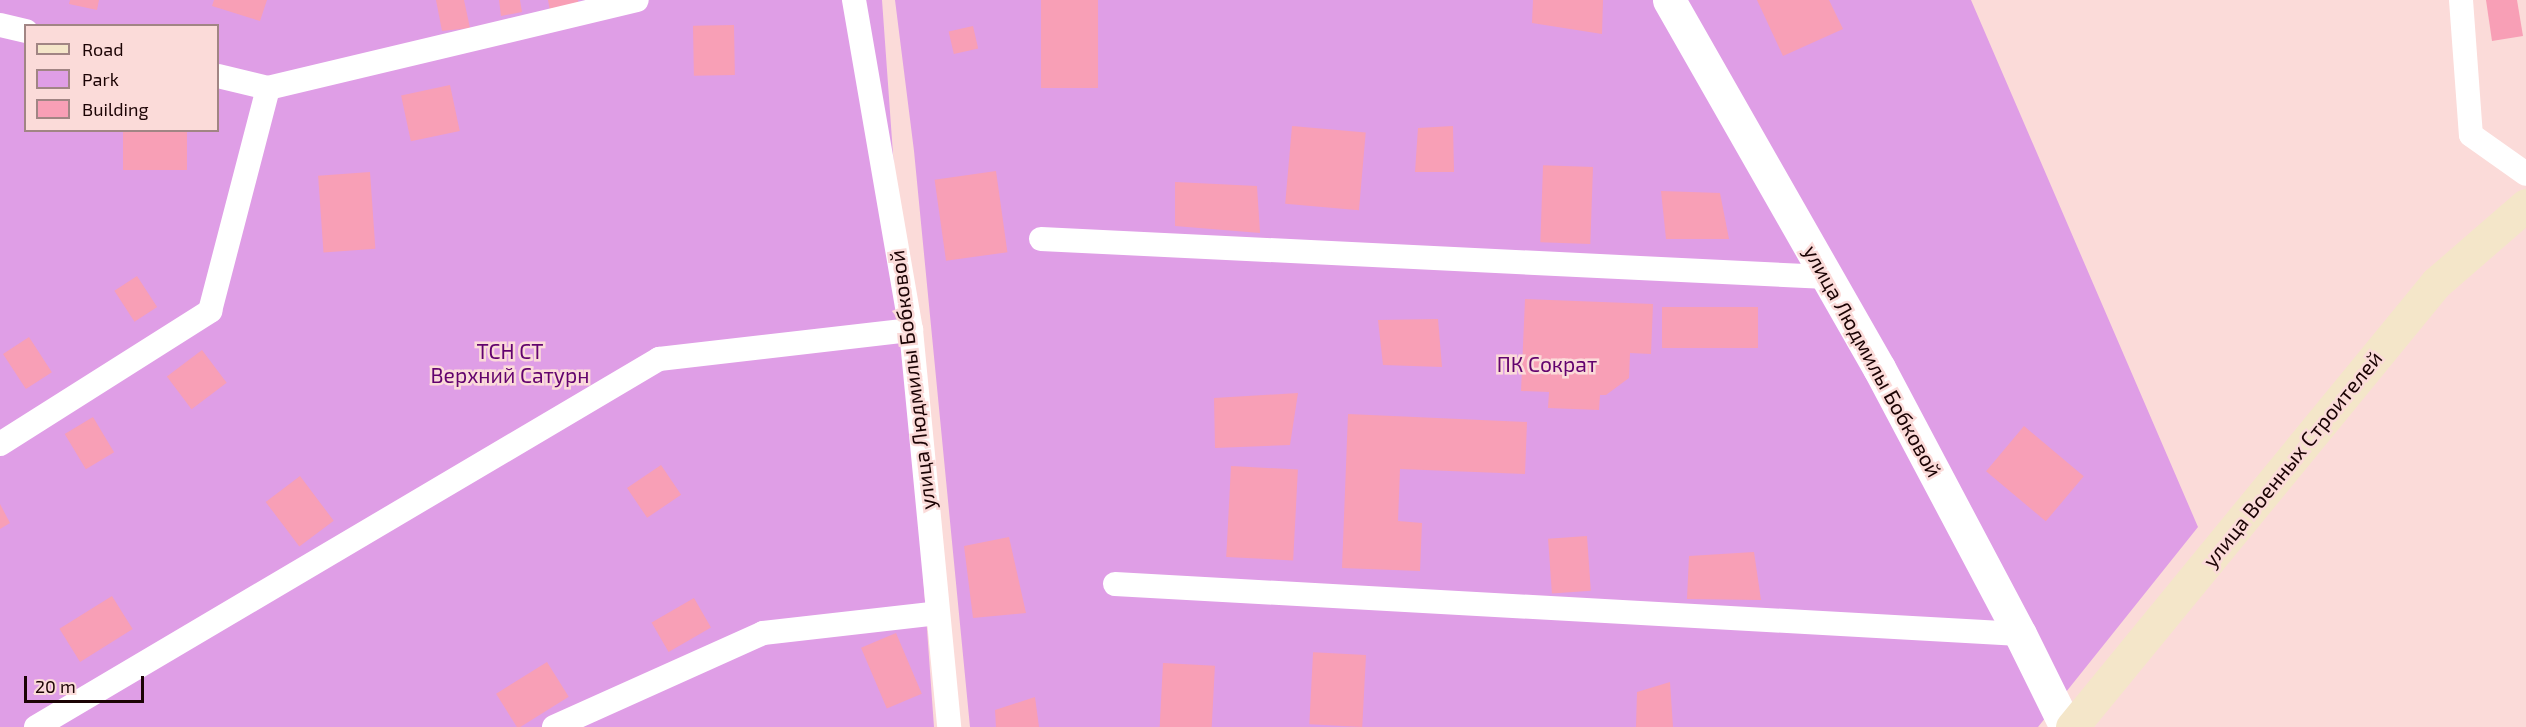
<!DOCTYPE html>
<html>
<head>
<meta charset="utf-8">
<style>
	body { margin:0 }
	#map { position:relative; width:2526px; height:727px; overflow:hidden; background:#fbdbd9; font-family:"Exo 2",sans-serif }
	div>[style] { position:absolute }
	.green>* { inset:0; background:#df9ee6 }
	.building>* { inset:0; background:#f89fb6; transform-origin:0 0 }
	.lane>* { height:24px; margin:-12px; padding:0 12px; transform-origin:12px; border-radius:12px; background:#fff }
	.street>* { height:33px; margin:-16.5px; padding:0 16.5px; transform-origin:16.5px; border-radius:16.5px; background:#fff }
	.secondary>* { height:33px; margin:-16.5px; padding:0 16.5px; transform-origin:16.5px; border-radius:16.5px; background:#f4e6c9 }
	span { translate:-50% -50%; white-space:nowrap; text-align:center; line-height:1.15; -webkit-text-stroke:5px #fbdbd9; paint-order:stroke }
	.park-label { font-size:21px; color:#63036e }
	.street-label { font-size:21px; color:#1b0304 }
	.legend { position:absolute; left:24px; top:24px; width:195px; height:108px; box-sizing:border-box; background:#fbdbd9; border:2px solid #a18584; margin:0; padding:8px 10px; list-style:none; font-size:18px; color:#1b0304 }
	.legend li { display:flex; align-items:center; gap:12px; height:30px }
	.legend b { width:30px; border:2px solid #a18584 }
	.scale { position:absolute; left:24px; top:676px; width:120px; height:27px; box-sizing:border-box; border:3px solid #1b0304; border-top:0; padding-left:8px; font-size:18px; line-height:21px; white-space:nowrap; color:#1b0304; -webkit-text-stroke:4px #fbdbd9; paint-order:stroke }
</style>
</head>
<body>
<div id="map">
	<div class="green">
		<div style="clip-path:polygon(evenodd,0 0,882px 0,934px 727px,0 727px,0 0,26px 26px,218px 26px,218px 130px,26px 130px,26px 26px)"></div>
		<div style="clip-path:polygon(895px 0,1971px 0,2198px 527px,2038px 727px,970px 727px,914px 151px)"></div>
	</div>
	<div class="building">
		<div style="clip-path:polygon(70px 0,99px 0,97px 10px,69px 4px)"></div>
		<div style="clip-path:polygon(214px 0,267px 0,260px 21px,212px 6px)"></div>
		<div style="clip-path:polygon(436px 0,464px 0,470px 28px,442px 31px)"></div>
		<div style="clip-path:polygon(499px 0,520px 0,522px 12px,501px 16px)"></div>
		<div style="clip-path:polygon(548px 0,578px 0,579px 6px,550px 11px)"></div>
		<div style="left:1041px;top:0;width:57px;height:88px"></div>
		<div style="clip-path:polygon(1533px 0,1603px 0,1602px 34px,1532px 23px)"></div>
		<div style="clip-path:polygon(1757px 0,1829px 0,1843px 29px,1783px 56px)"></div>
		<div style="clip-path:polygon(2486px 0,2517px 0,2523px 36px,2492px 41px)"></div>
		<div style="left:734px;top:25px;width:50px;height:41px;rotate:89deg"></div>
		<div style="left:973px;top:26px;width:23px;height:25px;rotate:77deg"></div>
		<div style="left:450px;top:85px;width:47px;height:50px;rotate:78deg"></div>
		<div style="left:1292px;top:126px;width:74px;height:78px;rotate:5deg"></div>
		<div style="clip-path:polygon(1453px 126px,1454px 172px,1415px 172px,1418px 128px)"></div>
		<div style="left:123px;top:130px;width:64px;height:40px"></div>
		<div style="left:1593px;top:167px;width:77px;height:50px;rotate:92deg"></div>
		<div style="left:996px;top:171px;width:82px;height:62px;rotate:82deg"></div>
		<div style="left:370px;top:172px;width:77px;height:52px;rotate:86deg"></div>
		<div style="clip-path:polygon(1175px 182px,1257px 186px,1260px 233px,1175px 226px)"></div>
		<div style="clip-path:polygon(1661px 191px,1720px 193px,1729px 239px,1666px 239px)"></div>
		<div style="left:137px;top:276px;width:37px;height:27px;rotate:57deg"></div>
		<div style="clip-path:polygon(1525px 299px,1653px 304px,1651px 354px,1630px 353px,1629px 378px,1606px 395px,1600px 395px,1599px 410px,1548px 408px,1549px 392px,1521px 391px)"></div>
		<div style="left:1662px;top:307px;width:96px;height:41px"></div>
		<div style="clip-path:polygon(1438px 319px,1442px 367px,1383px 365px,1378px 320px)"></div>
		<div style="left:29px;top:337px;width:42px;height:31px;rotate:57deg"></div>
		<div style="left:202px;top:350px;width:41px;height:44px;rotate:53deg"></div>
		<div style="clip-path:polygon(1298px 393px,1290px 445px,1215px 448px,1214px 398px)"></div>
		<div style="clip-path:polygon(1348px 414px,1527px 422px,1525px 474px,1400px 469px,1398px 521px,1422px 523px,1420px 571px,1342px 568px)"></div>
		<div style="left:93px;top:417px;width:41px;height:33px;rotate:59deg"></div>
		<div style="left:2024px;top:426px;width:78px;height:59px;rotate:40deg"></div>
		<div style="left:661px;top:465px;width:36px;height:41px;rotate:56deg"></div>
		<div style="left:1231px;top:466px;width:67px;height:91px;rotate:3deg"></div>
		<div style="left:300px;top:476px;width:56px;height:43px;rotate:53deg"></div>
		<div style="clip-path:polygon(0 504px,10px 523px,0 529px)"></div>
		<div style="left:1587px;top:536px;width:55px;height:39px;rotate:86deg"></div>
		<div style="clip-path:polygon(1009px 537px,1026px 613px,973px 618px,964px 546px)"></div>
		<div style="clip-path:polygon(1754px 552px,1761px 600px,1687px 599px,1689px 556px)"></div>
		<div style="left:112px;top:596px;width:39px;height:62px;rotate:58deg"></div>
		<div style="left:694px;top:598px;width:34px;height:49px;rotate:60deg"></div>
		<div style="left:896px;top:633px;width:66px;height:38px;rotate:67deg"></div>
		<div style="left:1366px;top:655px;width:72px;height:53px;rotate:93deg"></div>
		<div style="left:547px;top:662px;width:41px;height:60px;rotate:58deg"></div>
		<div style="left:1163px;top:663px;width:52px;height:64px;rotate:3deg"></div>
		<div style="clip-path:polygon(1670px 682px,1673px 727px,1636px 727px,1637px 692px)"></div>
		<div style="clip-path:polygon(1035px 697px,1039px 727px,996px 727px,995px 710px)"></div>
	</div>
	<div class="lane">
		<div style="left:854px;top:0;width:335px;rotate:80.2deg"></div>
		<div style="left:911px;top:330px;width:399px;rotate:84.5deg"></div>
		<div style="left:2461px;top:0;width:135px;rotate:85.8deg"></div>
		<div style="left:2471px;top:135px;width:67px;rotate:35.3deg"></div>
		<div style="left:0;top:25px;width:27px;rotate:13deg"></div>
		<div style="left:218px;top:76px;width:51px;rotate:13.5deg"></div>
		<div style="left:268px;top:88px;width:379px;rotate:-13.4deg"></div>
		<div style="left:1041px;top:239px;width:787px;rotate:2.77deg"></div>
		<div style="left:0;top:444px;width:249px;rotate:-32.3deg"></div>
		<div style="left:210px;top:311px;width:230px;rotate:-75.4deg"></div>
		<div style="left:1115px;top:584px;width:906px;rotate:3.16deg"></div>
		<div style="left:36px;top:727px;width:724px;rotate:-30.57deg"></div>
		<div style="left:659px;top:359px;width:254px;rotate:-6.6deg"></div>
		<div style="left:554px;top:727px;width:229px;rotate:-24.2deg"></div>
		<div style="left:763px;top:633px;width:176px;rotate:-6.5deg"></div>
	</div>
	<div class="street">
		<div style="left:1669px;top:0;width:424px;rotate:60.3deg"></div>
		<div style="left:1879px;top:368px;width:301px;rotate:62.1deg"></div>
		<div style="left:2020px;top:634px;width:104px;rotate:63.7deg"></div>
	</div>
	<div class="secondary">
		<div style="left:2072px;top:727px;width:574px;rotate:-50.65deg"></div>
		<div style="left:2436px;top:283px;width:119px;rotate:-40.9deg"></div>
	</div>
	<div class="park-label">
		<span style="left:510px;top:363px">ТСН СТ<br>Верхний Сатурн</span>
		<span style="left:1547px;top:364px">ПК Сократ</span>
	</div>
	<div class="street-label">
		<span style="left:1873px;top:361px;rotate:61deg">улица Людмилы Бобковой</span>
		<span style="left:912px;top:380px;rotate:-97deg">улица Людмилы Бобковой</span>
		<span style="left:2292px;top:459px;rotate:-51deg">улица Военных Строителей</span>
	</div>
	<ul class="legend">
	<li><b style="height:8px;background:#f4e6c9"></b>Road</li>
	<li><b style="height:16px;background:#df9ee6"></b>Park</li>
	<li><b style="height:16px;background:#f89fb6"></b>Building</li>
	</ul>
	<div class="scale">20 m</div>
</div>
</body>
</html>
